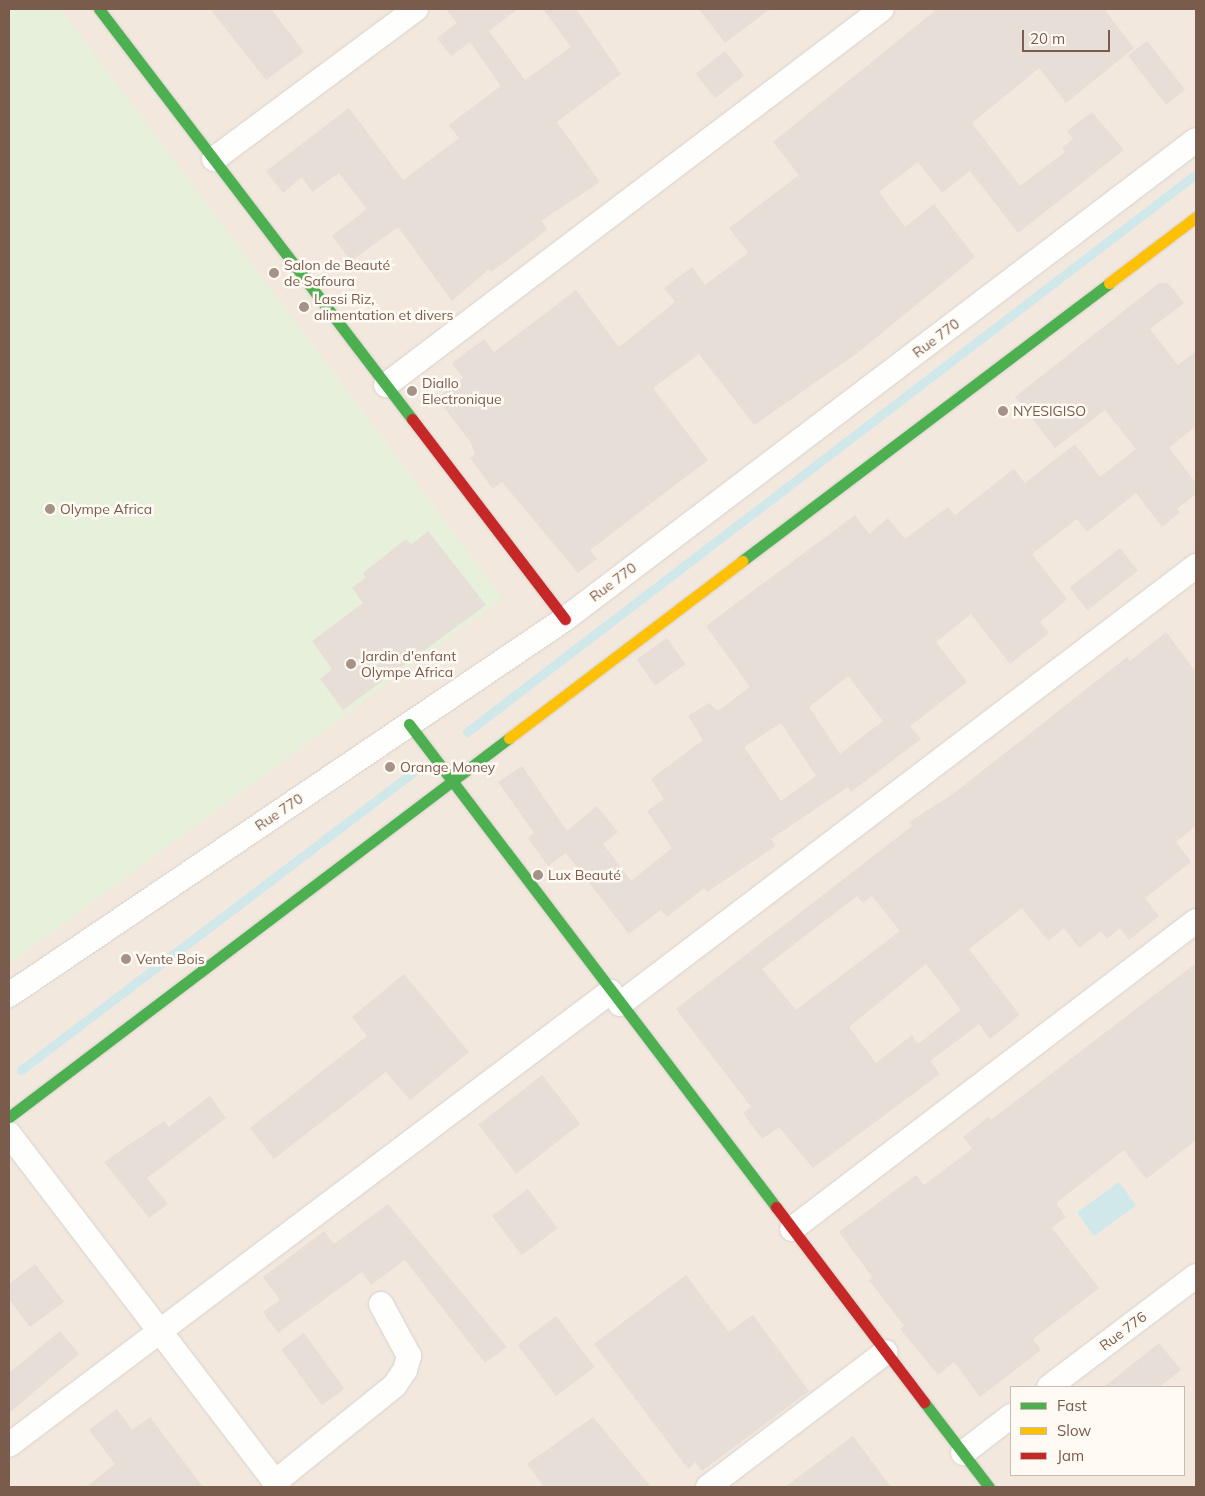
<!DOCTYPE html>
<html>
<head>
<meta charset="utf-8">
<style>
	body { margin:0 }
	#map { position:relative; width:1205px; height:1496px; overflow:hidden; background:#f9f5f0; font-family:Mulish,sans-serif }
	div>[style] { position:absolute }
	.residential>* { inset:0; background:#f2e8de }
	.green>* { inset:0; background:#e7f0db }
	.water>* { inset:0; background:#d0e8ea; transform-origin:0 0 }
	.stream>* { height:9px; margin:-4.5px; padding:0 4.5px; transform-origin:4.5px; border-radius:4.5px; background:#d0e8ea }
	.building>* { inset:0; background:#e6ded7; transform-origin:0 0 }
	.roads { filter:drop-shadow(0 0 1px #d7d1cb) drop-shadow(0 0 1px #d7d1cb) }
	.street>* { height:24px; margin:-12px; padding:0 12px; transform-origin:12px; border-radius:12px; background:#fefefd }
	.fast>* { height:11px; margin:-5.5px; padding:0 5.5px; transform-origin:5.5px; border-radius:5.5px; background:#4caf50 }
	.slow>* { height:11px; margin:-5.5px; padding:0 5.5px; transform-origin:5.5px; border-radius:5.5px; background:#ffc107 }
	.jam>* { height:11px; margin:-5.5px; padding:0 5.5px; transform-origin:5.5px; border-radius:5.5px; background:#c62828 }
	.dots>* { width:14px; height:14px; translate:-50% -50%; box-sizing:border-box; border:2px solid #fffaf3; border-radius:50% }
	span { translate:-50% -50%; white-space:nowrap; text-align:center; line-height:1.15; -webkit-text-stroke:5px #fffaf3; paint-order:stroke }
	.poi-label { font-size:14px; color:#7a5c4d }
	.left { translate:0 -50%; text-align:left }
	.street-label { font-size:14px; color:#7a5c4d }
	.frame { position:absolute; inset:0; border:10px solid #7a5c4d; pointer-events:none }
	.legend { position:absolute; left:1010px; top:1386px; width:175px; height:90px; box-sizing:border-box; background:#fffaf3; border:1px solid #cabbb1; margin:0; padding:6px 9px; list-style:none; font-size:15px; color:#7a5c4d }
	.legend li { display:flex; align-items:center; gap:10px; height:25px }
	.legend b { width:25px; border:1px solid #cabbb1 }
	.scale { position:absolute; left:1022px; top:30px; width:88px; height:22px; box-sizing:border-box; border:2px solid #7a5c4d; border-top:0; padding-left:6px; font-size:15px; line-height:18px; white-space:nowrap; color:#7a5c4d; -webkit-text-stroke:4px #fffaf3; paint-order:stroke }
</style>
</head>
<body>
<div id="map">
	<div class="residential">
		<div style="clip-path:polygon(evenodd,9px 9px,1196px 9px,1196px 1487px,9px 1487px,9px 9px,1011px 1387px,1184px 1387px,1184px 1475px,1011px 1475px,1011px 1387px)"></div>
	</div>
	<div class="green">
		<div style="clip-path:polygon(9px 9px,61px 9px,503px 598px,9px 964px)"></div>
	</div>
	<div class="water">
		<div style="left:1119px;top:1182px;width:29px;height:52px;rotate:54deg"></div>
	</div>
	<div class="stream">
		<div style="left:467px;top:732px;width:918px;rotate:-37.43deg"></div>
		<div style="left:21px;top:1070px;width:492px;rotate:-37.2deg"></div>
	</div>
	<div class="building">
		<div style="clip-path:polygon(210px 9px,271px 9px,304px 52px,266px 80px)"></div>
		<div style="clip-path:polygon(446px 9px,518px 9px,489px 31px,525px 80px,571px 47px,543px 9px,576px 9px,621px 74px,557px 122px,600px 182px,541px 221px,547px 229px,534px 240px,491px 272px,489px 269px,452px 301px,398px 227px,351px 261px,332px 236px,367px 209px,339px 173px,312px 192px,302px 177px,283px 193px,266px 171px,349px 108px,403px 180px,459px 138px,449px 125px,501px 86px,470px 42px,451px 56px,437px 38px,457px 23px)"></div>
		<div style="clip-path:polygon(699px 9px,770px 9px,725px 43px)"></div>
		<div style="clip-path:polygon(937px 9px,1104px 9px,1134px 48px,1066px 103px,1039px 68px,972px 123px,1020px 186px,1065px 152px,1062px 148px,1073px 139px,1067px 131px,1092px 112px,1124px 150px,1018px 233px,970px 171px,942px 193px,918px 162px,879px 192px,905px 227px,934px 204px,975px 257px,856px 354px,754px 425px,699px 354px,653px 388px,708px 460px,590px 550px,597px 559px,578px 573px,502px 482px,493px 489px,470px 458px,475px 454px,471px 443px,437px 398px,463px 378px,452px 363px,484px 339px,494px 352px,576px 290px,619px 347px,675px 302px,664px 288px,692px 267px,705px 285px,748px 253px,729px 228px,799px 175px,773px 142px)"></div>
		<div style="left:1147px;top:41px;width:62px;height:24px;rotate:52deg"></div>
		<div style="left:725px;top:51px;width:31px;height:37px;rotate:52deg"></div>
		<div style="clip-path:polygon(evenodd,1159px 283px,1168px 283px,1184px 303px,1150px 329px,1178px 365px,1196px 351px,1196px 426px,1169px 448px,1196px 483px,1196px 494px,1177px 509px,1180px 512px,1162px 527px,1136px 493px,1087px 532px,1077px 519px,1032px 554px,1067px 599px,1040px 622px,1049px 633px,1010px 664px,971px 614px,936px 642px,967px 682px,910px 726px,921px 739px,851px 792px,848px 787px,771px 839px,776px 846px,707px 892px,704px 888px,667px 917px,661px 910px,629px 934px,566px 853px,548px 866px,528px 838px,534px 833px,498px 782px,522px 766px,567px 831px,597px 806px,618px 832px,603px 844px,631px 881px,672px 848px,647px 811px,664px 799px,651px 779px,703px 740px,688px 716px,709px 703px,718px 711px,750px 687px,706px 626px,855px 515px,869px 534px,888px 518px,905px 539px,948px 507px,955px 515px,1014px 469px,1025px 483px,1075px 444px,1100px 477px,1136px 449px,1105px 410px,1055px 448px,1015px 397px,1159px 283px,848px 676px,883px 721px,840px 754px,809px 707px,848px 676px,1159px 283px,781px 723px,816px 776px,781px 801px,744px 747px,781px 723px)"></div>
		<div style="clip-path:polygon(428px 531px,486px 605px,343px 710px,320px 679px,332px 669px,312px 641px,363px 603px,352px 588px,366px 577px,363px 573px,406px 539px,411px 545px)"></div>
		<div style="left:1120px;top:548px;width:29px;height:64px;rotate:52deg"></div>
		<div style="clip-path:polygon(evenodd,1166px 632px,1196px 672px,1196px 826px,1176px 842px,1191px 862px,1145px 898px,1159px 916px,1129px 940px,1120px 928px,1107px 939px,1101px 931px,1079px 948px,1064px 928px,1048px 941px,1022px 908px,969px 949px,1019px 1014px,1017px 1017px,990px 1039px,979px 1024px,930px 1061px,940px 1074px,813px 1168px,779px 1127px,762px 1139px,743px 1113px,751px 1107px,676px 1009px,912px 826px,909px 822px,953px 794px,1127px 657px,1130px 661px,1166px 632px,857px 896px,863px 903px,872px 896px,900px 931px,796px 1010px,762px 969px,857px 896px,1166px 632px,926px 964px,961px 1010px,918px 1044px,912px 1035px,876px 1063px,849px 1027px,926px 964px)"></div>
		<div style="left:667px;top:638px;width:32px;height:37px;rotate:55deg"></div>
		<div style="clip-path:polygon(1196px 963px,1196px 1140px,1146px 1179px,1124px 1150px,1056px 1203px,1066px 1217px,1052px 1228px,1099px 1288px,1033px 1339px,1041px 1350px,980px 1397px,954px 1362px,938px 1375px,900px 1329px,904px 1326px,869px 1280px,873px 1278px,839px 1232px,916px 1175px,924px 1185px,972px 1149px,963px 1137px,988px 1117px,991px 1120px)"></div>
		<div style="clip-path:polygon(404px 974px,469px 1052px,410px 1100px,386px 1072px,274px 1159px,250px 1128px,367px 1036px,352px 1017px)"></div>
		<div style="left:542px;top:1075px;width:62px;height:81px;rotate:52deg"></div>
		<div style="clip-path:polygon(210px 1096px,226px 1118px,147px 1178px,168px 1204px,149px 1218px,104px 1162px,164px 1121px,169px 1127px)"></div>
		<div style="left:528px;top:1189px;width:49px;height:45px;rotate:53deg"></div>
		<div style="clip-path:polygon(388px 1204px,507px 1347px,485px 1363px,405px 1260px,371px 1285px,362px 1272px,278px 1333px,263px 1312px,280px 1300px,263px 1277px,324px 1231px,334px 1244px)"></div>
		<div style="clip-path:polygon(35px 1264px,64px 1302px,30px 1327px,9px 1299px,9px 1284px)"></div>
		<div style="clip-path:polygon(686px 1275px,729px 1332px,753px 1315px,809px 1391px,702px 1471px,695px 1462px,688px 1469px,594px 1344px)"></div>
		<div style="left:556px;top:1316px;width:64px;height:48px;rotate:53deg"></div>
		<div style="clip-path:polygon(60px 1331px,79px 1354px,9px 1413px,9px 1373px)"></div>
		<div style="left:304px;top:1333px;width:69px;height:28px;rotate:54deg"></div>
		<div style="clip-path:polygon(1159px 1343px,1181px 1370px,1159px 1387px,1104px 1387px)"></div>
		<div style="clip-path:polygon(117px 1409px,132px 1430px,150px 1417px,203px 1487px,86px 1487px,115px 1464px,89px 1430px)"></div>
		<div style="clip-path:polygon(593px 1417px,651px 1487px,544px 1487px,527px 1464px)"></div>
		<div style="clip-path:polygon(853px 1436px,891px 1487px,785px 1487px)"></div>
	</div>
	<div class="roads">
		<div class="street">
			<div style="left:214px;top:159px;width:252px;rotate:-36.6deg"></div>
			<div style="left:386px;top:385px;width:622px;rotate:-37.16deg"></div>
			<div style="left:9px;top:995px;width:671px;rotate:-34.07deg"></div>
			<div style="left:565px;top:619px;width:792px;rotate:-37.2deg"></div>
			<div style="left:620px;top:1004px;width:724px;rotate:-37.25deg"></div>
			<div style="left:9px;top:1134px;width:444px;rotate:52.6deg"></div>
			<div style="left:792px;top:1229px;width:508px;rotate:-37.32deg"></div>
			<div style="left:1049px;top:1387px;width:184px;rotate:-37.1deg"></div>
			<div style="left:9px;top:1445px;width:753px;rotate:-37.01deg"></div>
			<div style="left:963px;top:1453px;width:61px;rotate:-37.6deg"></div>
			<div style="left:275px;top:1482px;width:154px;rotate:-38.9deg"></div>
			<div style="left:395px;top:1385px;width:18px;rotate:-56deg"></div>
			<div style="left:405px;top:1370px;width:15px;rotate:-74deg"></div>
			<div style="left:409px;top:1356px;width:59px;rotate:-118.3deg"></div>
			<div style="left:708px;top:1487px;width:223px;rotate:-37.2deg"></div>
		</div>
		<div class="fast">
			<div style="left:99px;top:9px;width:516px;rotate:52.64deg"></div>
			<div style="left:742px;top:561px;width:460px;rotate:-37.1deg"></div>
			<div style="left:409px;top:724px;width:607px;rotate:52.77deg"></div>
			<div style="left:9px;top:1117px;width:627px;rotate:-37.16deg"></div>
			<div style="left:924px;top:1402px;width:107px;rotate:52.6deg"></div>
		</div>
		<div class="slow">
			<div style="left:1109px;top:283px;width:109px;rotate:-37.2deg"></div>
			<div style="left:509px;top:738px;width:293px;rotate:-37.2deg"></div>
		</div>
		<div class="jam">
			<div style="left:412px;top:419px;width:252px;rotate:52.6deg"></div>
			<div style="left:776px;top:1207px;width:245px;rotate:52.8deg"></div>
		</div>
	</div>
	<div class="dots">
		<div style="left:274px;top:273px;background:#a69286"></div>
		<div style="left:304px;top:307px;background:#a69286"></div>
		<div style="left:412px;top:391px;background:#a69286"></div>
		<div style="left:1003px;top:411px;background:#a69286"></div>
		<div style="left:50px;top:509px;background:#a69286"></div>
		<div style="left:351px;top:664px;background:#a69286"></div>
		<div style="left:390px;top:767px;background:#a69286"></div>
		<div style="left:538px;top:875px;background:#a69286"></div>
		<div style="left:126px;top:959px;background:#a69286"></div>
	</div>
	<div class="poi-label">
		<span class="left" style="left:284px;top:273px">Salon de Beauté<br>de Safoura</span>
		<span class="left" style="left:314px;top:307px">Lassi Riz,<br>alimentation et divers</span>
		<span class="left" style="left:422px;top:391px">Diallo<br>Electronique</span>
		<span class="left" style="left:1013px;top:411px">NYESIGISO</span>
		<span class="left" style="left:60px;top:509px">Olympe Africa</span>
		<span class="left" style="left:361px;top:664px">Jardin d'enfant<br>Olympe Africa</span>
		<span class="left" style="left:400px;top:767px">Orange Money</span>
		<span class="left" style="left:548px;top:875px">Lux Beauté</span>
		<span class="left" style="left:136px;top:959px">Vente Bois</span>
	</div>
	<div class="street-label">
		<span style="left:936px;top:338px;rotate:-37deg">Rue 770</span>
		<span style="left:613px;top:582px;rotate:-37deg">Rue 770</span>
		<span style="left:279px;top:812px;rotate:-34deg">Rue 770</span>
		<span style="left:1123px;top:1331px;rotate:-37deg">Rue 776</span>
	</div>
	<div class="frame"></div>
	<ul class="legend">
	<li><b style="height:6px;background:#4caf50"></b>Fast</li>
	<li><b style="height:6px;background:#ffc107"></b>Slow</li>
	<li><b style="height:6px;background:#c62828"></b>Jam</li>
	</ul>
	<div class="scale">20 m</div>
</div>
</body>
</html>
